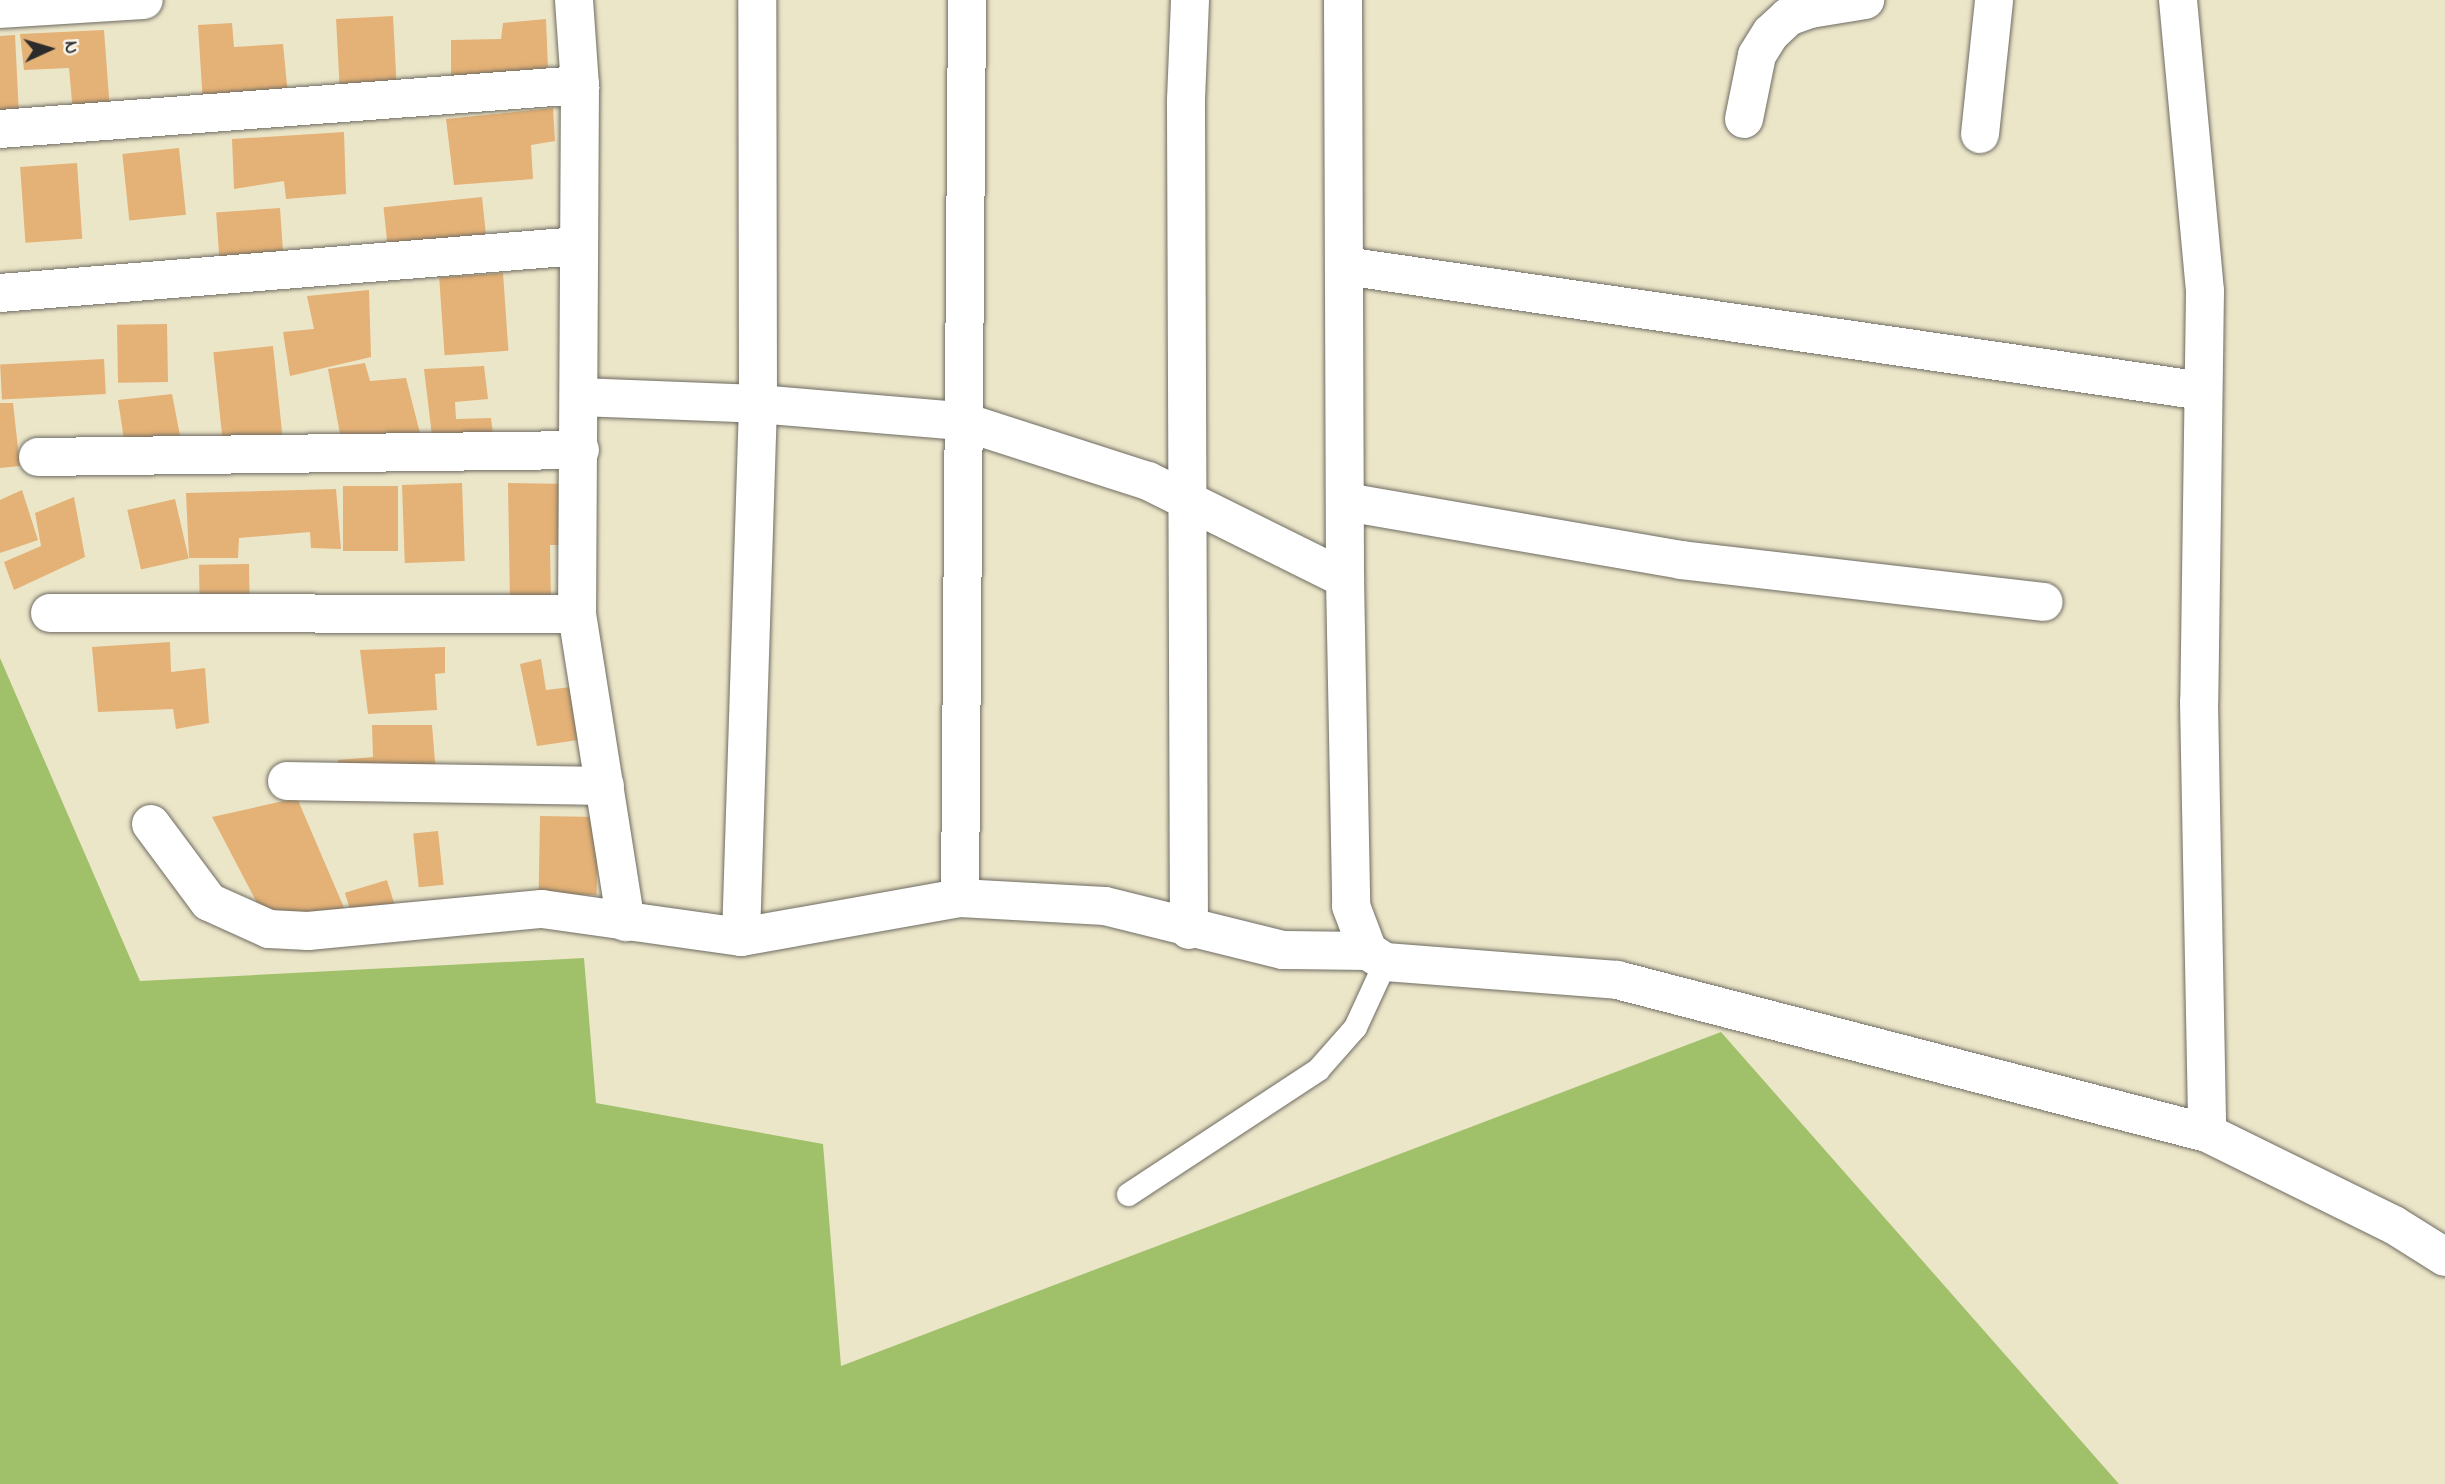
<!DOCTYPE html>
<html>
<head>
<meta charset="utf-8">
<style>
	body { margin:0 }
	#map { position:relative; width:2445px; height:1484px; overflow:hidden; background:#ece6c9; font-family:"Indie Flower",sans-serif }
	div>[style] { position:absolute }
	.green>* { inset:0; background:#a0c16a }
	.building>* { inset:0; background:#e4b176; transform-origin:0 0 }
	.roads { filter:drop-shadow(0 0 2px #6f6c62) drop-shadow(0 0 2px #6f6c62) }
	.lane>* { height:23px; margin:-11.5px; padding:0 11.5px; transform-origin:11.5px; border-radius:11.5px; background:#fff }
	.street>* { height:38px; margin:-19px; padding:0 19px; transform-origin:19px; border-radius:19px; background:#fff }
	span { translate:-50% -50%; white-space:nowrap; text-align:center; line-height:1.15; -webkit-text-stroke:5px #fbf7ec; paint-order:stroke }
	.north { position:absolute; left:14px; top:14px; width:70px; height:70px; -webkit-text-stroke:5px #fbf7ec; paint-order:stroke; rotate:86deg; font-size:19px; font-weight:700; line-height:28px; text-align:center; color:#2b2b2b }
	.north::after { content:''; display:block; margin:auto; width:24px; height:32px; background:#2b2b2b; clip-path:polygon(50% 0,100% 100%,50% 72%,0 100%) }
</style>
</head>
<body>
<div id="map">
	<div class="green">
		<div style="clip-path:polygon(0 658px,140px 981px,584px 958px,596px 1103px,823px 1144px,841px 1366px,1721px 1032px,2119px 1484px,0 1484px)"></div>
	</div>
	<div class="building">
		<div style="left:393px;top:16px;width:69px;height:57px;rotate:87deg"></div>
		<div style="clip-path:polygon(546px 19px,548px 68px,451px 78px,451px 40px,501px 39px,503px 23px)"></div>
		<div style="clip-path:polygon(232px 23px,234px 47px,283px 44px,288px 95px,203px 104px,198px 25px)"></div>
		<div style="clip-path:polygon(104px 30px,110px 110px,73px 113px,69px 68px,24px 70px,20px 34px)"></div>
		<div style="clip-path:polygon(15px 35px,19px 116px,0 117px,0 36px)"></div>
		<div style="clip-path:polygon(553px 108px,555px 141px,531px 145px,533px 179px,454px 185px,446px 119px)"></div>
		<div style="clip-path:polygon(344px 132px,346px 194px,286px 199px,284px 181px,234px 189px,232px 139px)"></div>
		<div style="left:179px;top:148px;width:67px;height:57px;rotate:84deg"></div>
		<div style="left:77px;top:163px;width:76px;height:57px;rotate:86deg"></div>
		<div style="left:482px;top:197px;width:39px;height:99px;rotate:84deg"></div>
		<div style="left:280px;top:208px;width:48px;height:64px;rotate:86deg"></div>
		<div style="left:503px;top:273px;width:78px;height:64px;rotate:86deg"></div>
		<div style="clip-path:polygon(369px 290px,371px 357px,290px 376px,283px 332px,314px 329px,307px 296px)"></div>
		<div style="left:167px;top:324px;width:58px;height:50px;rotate:89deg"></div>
		<div style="left:273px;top:346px;width:93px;height:60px;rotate:84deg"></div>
		<div style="left:104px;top:359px;width:35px;height:104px;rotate:87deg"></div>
		<div style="clip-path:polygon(365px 363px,370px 381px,406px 378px,422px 441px,342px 445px,328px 369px)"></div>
		<div style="clip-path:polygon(484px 366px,488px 399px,455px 402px,456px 419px,491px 418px,494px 442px,433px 444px,424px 369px)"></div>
		<div style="clip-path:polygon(172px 394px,182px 446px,125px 446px,118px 400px)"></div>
		<div style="clip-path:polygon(0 403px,13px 403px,20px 466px,0 468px)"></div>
		<div style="left:462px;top:483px;width:78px;height:60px;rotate:88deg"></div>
		<div style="clip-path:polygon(508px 483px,567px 484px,571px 545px,550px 545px,551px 604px,510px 605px)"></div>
		<div style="left:343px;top:486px;width:55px;height:65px"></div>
		<div style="clip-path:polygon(336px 489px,341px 549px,311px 548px,310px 532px,239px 538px,238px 558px,189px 558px,186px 493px)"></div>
		<div style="clip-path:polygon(22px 490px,38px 540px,0 553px,0 500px)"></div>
		<div style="clip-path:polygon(74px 497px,85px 557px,14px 590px,4px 562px,41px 546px,35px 513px)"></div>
		<div style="left:175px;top:499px;width:61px;height:49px;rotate:77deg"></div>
		<div style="left:249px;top:564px;width:40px;height:50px;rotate:89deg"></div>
		<div style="clip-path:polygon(170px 642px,171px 672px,205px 668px,209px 723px,176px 729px,173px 709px,98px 712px,92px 647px)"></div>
		<div style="clip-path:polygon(445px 647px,445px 673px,435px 674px,437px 710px,368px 714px,360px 650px)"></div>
		<div style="clip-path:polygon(541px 659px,546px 690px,579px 686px,585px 739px,537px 746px,520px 664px)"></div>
		<div style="clip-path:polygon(372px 725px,432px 725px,436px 774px,338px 774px,338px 760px,373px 757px)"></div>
		<div style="clip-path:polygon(297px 798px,348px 917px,266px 920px,212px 817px)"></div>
		<div style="left:540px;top:816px;width:58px;height:78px;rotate:1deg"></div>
		<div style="left:438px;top:831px;width:54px;height:25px;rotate:84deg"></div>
		<div style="left:387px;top:880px;width:28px;height:44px;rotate:73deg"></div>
	</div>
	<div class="roads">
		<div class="lane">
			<div style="left:1128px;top:1194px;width:227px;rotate:-33.3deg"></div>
			<div style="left:1318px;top:1069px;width:56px;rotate:-48.6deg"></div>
			<div style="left:1355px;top:1027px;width:72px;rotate:-65.2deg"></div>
		</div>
		<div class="street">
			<div style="left:574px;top:0;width:85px;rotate:86deg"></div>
			<div style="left:580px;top:85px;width:529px;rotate:90.32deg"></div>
			<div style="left:577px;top:614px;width:312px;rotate:81deg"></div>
			<div style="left:1343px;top:0;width:579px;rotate:89.8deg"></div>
			<div style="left:1345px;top:579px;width:327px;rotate:88.9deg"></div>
			<div style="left:1351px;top:906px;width:48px;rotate:69.3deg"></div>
			<div style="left:1368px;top:951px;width:20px;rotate:33deg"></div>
			<div style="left:1385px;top:962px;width:233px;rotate:4.4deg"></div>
			<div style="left:1617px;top:980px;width:610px;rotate:14.54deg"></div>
			<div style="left:2207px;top:1133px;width:208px;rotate:26.2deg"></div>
			<div style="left:2394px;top:1225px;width:60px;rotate:32.1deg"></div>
			<div style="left:2178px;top:0;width:292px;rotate:84.7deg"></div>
			<div style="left:2205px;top:291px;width:411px;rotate:90.8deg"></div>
			<div style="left:2199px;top:702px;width:431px;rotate:88.9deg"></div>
			<div style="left:0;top:9px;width:144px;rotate:-3.6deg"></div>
			<div style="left:1744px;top:119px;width:65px;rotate:-78.5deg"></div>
			<div style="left:1757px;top:55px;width:26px;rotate:-58deg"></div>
			<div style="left:1771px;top:33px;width:23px;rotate:-43deg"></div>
			<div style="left:1788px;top:17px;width:23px;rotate:-20deg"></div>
			<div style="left:1810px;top:9px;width:56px;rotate:-9.3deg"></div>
			<div style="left:0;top:129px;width:582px;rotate:-4.34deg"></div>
			<div style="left:1980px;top:134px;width:135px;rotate:-84deg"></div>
			<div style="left:1345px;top:266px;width:867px;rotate:8.29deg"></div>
			<div style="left:0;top:293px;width:580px;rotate:-4.65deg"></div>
			<div style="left:579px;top:397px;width:179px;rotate:2.2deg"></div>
			<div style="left:758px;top:404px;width:204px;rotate:4.8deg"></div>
			<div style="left:961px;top:421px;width:196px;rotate:17.8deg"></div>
			<div style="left:1148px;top:481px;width:220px;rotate:26.4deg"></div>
			<div style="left:38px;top:457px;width:542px;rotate:-0.74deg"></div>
			<div style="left:1346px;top:502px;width:340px;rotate:9.8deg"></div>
			<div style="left:1681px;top:560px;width:365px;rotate:6.6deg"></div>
			<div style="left:50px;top:613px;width:527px;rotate:0.11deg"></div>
			<div style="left:287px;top:781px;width:318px;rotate:0.9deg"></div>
			<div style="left:151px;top:824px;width:97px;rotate:53.4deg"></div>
			<div style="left:209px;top:902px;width:66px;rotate:24.2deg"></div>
			<div style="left:269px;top:929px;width:39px;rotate:3deg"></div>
			<div style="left:308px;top:931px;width:235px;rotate:-5.4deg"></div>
			<div style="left:542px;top:909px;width:201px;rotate:8deg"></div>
			<div style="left:741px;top:937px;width:222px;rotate:-10.1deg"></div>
			<div style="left:960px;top:898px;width:145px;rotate:3.2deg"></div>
			<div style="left:1105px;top:906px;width:183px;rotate:13.9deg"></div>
			<div style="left:1283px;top:950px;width:85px;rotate:0.7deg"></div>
			<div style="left:960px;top:898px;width:898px;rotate:-89.55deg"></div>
			<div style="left:1189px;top:930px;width:830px;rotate:-90.21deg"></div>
			<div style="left:1186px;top:100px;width:100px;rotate:-87.7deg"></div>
			<div style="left:741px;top:937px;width:533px;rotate:-88.17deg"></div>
			<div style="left:758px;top:404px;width:404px;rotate:-90.1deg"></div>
		</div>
	</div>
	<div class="north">N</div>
</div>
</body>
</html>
